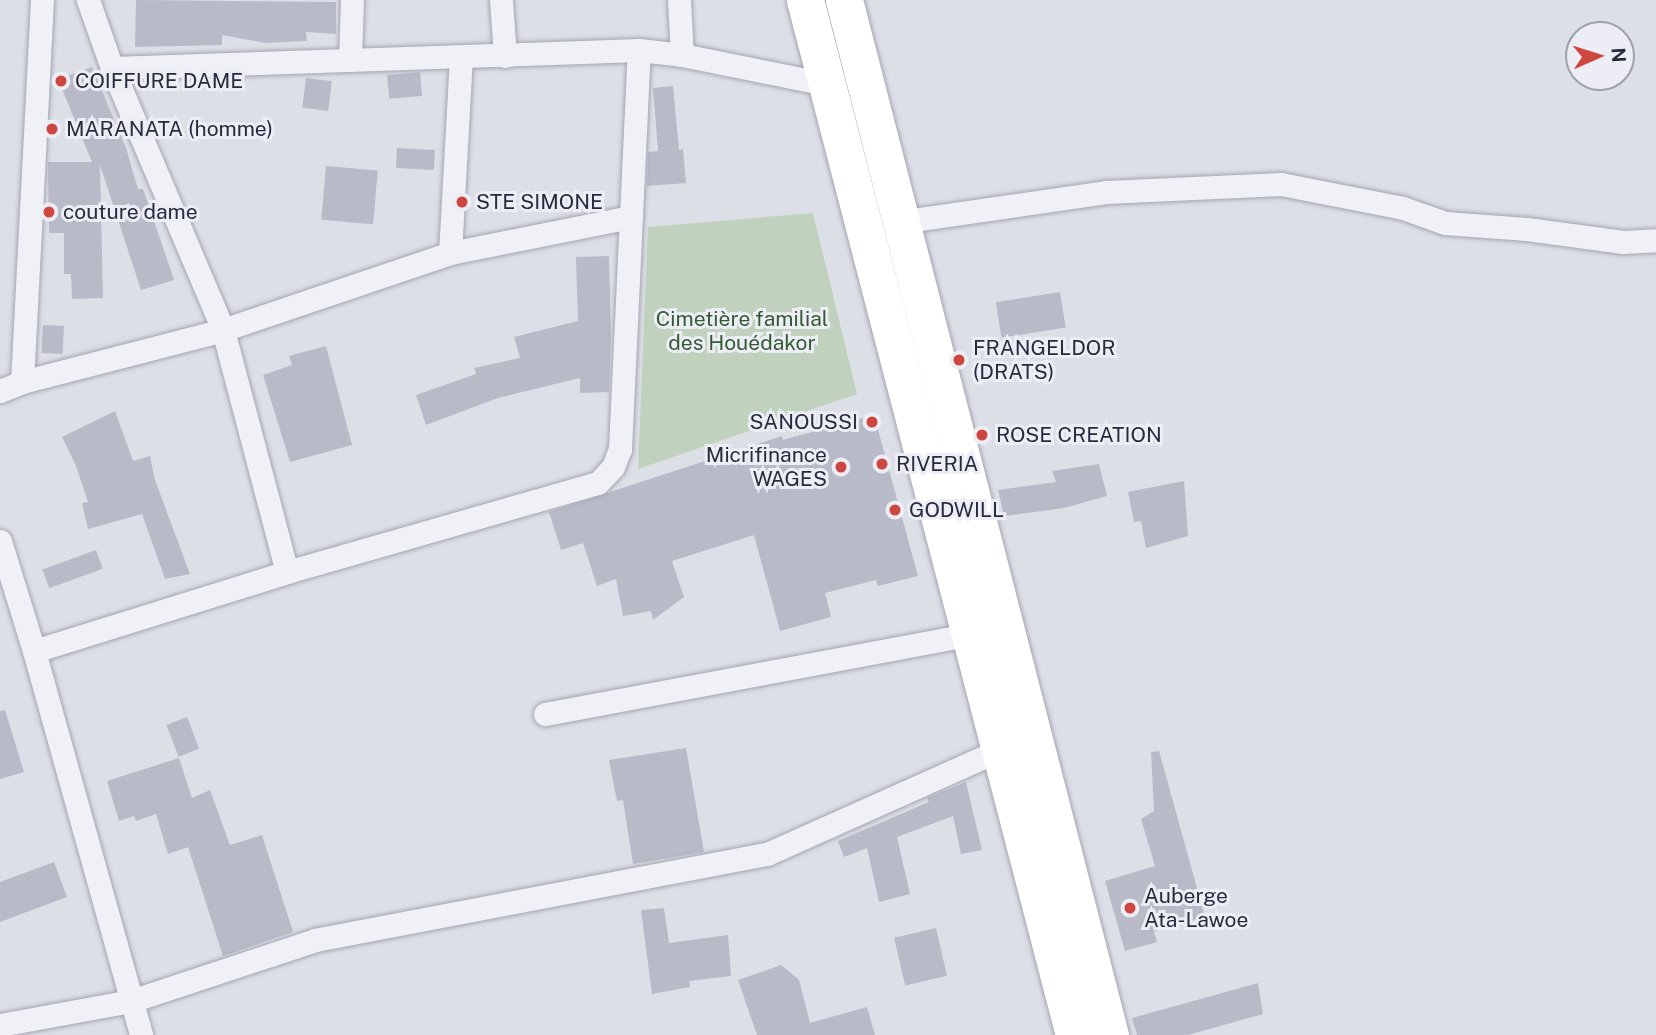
<!DOCTYPE html>
<html>
<head>
<meta charset="utf-8">
<style>
	body { margin:0 }
	#map { position:relative; width:1656px; height:1035px; overflow:hidden; background:#dddfe7; font-family:"Public Sans",sans-serif }
	div>[style] { position:absolute }
	.green>* { inset:0; background:#c0d1be }
	.building>* { inset:0; background:#b8bac7; transform-origin:0 0 }
	.roads { filter:drop-shadow(0 0 2px #a3a5b1) drop-shadow(0 0 2px #a3a5b1) }
	.minor>* { height:23px; margin:-11.5px; padding:0 11.5px; transform-origin:11.5px; border-radius:11.5px; background:#f0f1f6 }
	.trunk>* { height:37px; margin:-18.5px; padding:0 18.5px; transform-origin:18.5px; border-radius:18.5px; background:#fff }
	.dots>* { width:19px; height:19px; translate:-50% -50%; box-sizing:border-box; border:4px solid #edeef5; border-radius:50% }
	span { translate:-50% -50%; white-space:nowrap; text-align:center; line-height:1.15; -webkit-text-stroke:6px #edeef5; paint-order:stroke }
	.poi-label { font-size:21px; color:#272b3e }
	.left { translate:0 -50%; text-align:left }
	.right { translate:-100% -50%; text-align:right }
	.park-label { font-size:21px; color:#345a34 }
	.north { position:absolute; left:1565px; top:21px; width:70px; height:70px; box-sizing:border-box; background:#edeef5; border:2px solid #9ea0ac; border-radius:50%; rotate:87deg; font-size:19px; font-weight:700; line-height:28px; text-align:center; color:#272b3e }
	.north::after { content:''; display:block; margin:auto; width:24px; height:32px; background:#ce4640; clip-path:polygon(50% 0,100% 100%,50% 72%,0 100%) }
</style>
</head>
<body>
<div id="map">
	<div class="green">
		<div style="clip-path:polygon(813px 213px,857px 394px,638px 469px,648px 227px)"></div>
	</div>
	<div class="building">
		<div style="clip-path:polygon(136px 0,336px 2px,336px 34px,306px 32px,307px 41px,266px 43px,222px 35px,222px 45px,135px 47px)"></div>
		<div style="clip-path:polygon(92px 67px,126px 148px,138px 189px,143px 189px,174px 280px,141px 290px,100px 165px,103px 298px,72px 299px,71px 274px,64px 274px,64px 233px,49px 233px,48px 162px,92px 162px,58px 79px)"></div>
		<div style="left:420px;top:72px;width:24px;height:33px;rotate:85deg"></div>
		<div style="left:306px;top:78px;width:26px;height:30px;rotate:7deg"></div>
		<div style="clip-path:polygon(673px 86px,679px 150px,683px 149px,686px 183px,647px 186px,648px 152px,658px 151px,653px 88px)"></div>
		<div style="left:397px;top:148px;width:38px;height:20px;rotate:3deg"></div>
		<div style="left:326px;top:166px;width:52px;height:54px;rotate:5deg"></div>
		<div style="clip-path:polygon(609px 256px,611px 337px,609px 392px,580px 393px,580px 378px,498px 398px,426px 425px,416px 395px,476px 374px,474px 368px,520px 358px,514px 337px,578px 321px,576px 257px)"></div>
		<div style="left:1060px;top:292px;width:36px;height:65px;rotate:81deg"></div>
		<div style="left:43px;top:325px;width:21px;height:28px;rotate:3deg"></div>
		<div style="clip-path:polygon(326px 346px,352px 445px,290px 462px,263px 375px,292px 365px,289px 356px)"></div>
		<div style="clip-path:polygon(115px 411px,133px 461px,150px 456px,155px 480px,190px 574px,165px 579px,142px 514px,88px 529px,82px 503px,88px 502px,76px 466px,62px 437px)"></div>
		<div style="clip-path:polygon(874px 415px,918px 576px,878px 586px,876px 580px,825px 593px,831px 617px,780px 631px,754px 535px,672px 561px,684px 597px,653px 620px,651px 611px,623px 616px,616px 579px,597px 586px,583px 543px,561px 550px,549px 512px,782px 436px,783px 440px)"></div>
		<div style="clip-path:polygon(1099px 464px,1107px 496px,1064px 508px,1004px 516px,998px 490px,1056px 482px,1052px 471px)"></div>
		<div style="clip-path:polygon(1184px 481px,1188px 536px,1146px 548px,1141px 521px,1134px 522px,1128px 492px)"></div>
		<div style="left:96px;top:550px;width:20px;height:57px;rotate:70deg"></div>
		<div style="clip-path:polygon(5px 710px,24px 772px,0 779px,0 711px)"></div>
		<div style="left:187px;top:717px;width:34px;height:22px;rotate:69deg"></div>
		<div style="clip-path:polygon(686px 748px,704px 852px,633px 864px,623px 800px,617px 801px,609px 760px)"></div>
		<div style="clip-path:polygon(1159px 751px,1205px 917px,1154px 931px,1157px 942px,1125px 951px,1105px 881px,1155px 866px,1141px 819px,1154px 811px,1151px 752px)"></div>
		<div style="clip-path:polygon(179px 758px,192px 798px,210px 790px,230px 845px,262px 835px,293px 932px,223px 956px,188px 847px,168px 854px,156px 814px,136px 821px,134px 816px,119px 821px,107px 781px)"></div>
		<div style="clip-path:polygon(966px 782px,982px 850px,961px 854px,953px 816px,897px 837px,910px 894px,879px 902px,867px 848px,844px 857px,838px 841px,929px 802px,927px 798px)"></div>
		<div style="clip-path:polygon(54px 862px,67px 897px,0 922px,0 882px)"></div>
		<div style="clip-path:polygon(664px 908px,669px 943px,728px 935px,731px 976px,689px 981px,690px 987px,652px 994px,641px 910px)"></div>
		<div style="left:936px;top:928px;width:49px;height:43px;rotate:77deg"></div>
		<div style="clip-path:polygon(781px 965px,799px 980px,810px 1023px,867px 1007px,875px 1035px,757px 1035px,738px 980px)"></div>
		<div style="clip-path:polygon(1258px 983px,1263px 1014px,1188px 1035px,1137px 1035px,1132px 1018px)"></div>
	</div>
	<div class="roads">
		<div class="minor">
			<div style="left:88px;top:0;width:72px;rotate:70.6deg"></div>
			<div style="left:112px;top:68px;width:285px;rotate:67deg"></div>
			<div style="left:223px;top:330px;width:250px;rotate:75.2deg"></div>
			<div style="left:501px;top:0;width:56px;rotate:85.9deg"></div>
			<div style="left:679px;top:0;width:55px;rotate:86.9deg"></div>
			<div style="left:350px;top:60px;width:60px;rotate:-88.1deg"></div>
			<div style="left:112px;top:68px;width:527px;rotate:-1.96deg"></div>
			<div style="left:639px;top:50px;width:43px;rotate:6.6deg"></div>
			<div style="left:682px;top:55px;width:147px;rotate:11.4deg"></div>
			<div style="left:899px;top:222px;width:209px;rotate:-8.2deg"></div>
			<div style="left:1106px;top:192px;width:175px;rotate:-2.6deg"></div>
			<div style="left:1281px;top:184px;width:124px;rotate:11.1deg"></div>
			<div style="left:1403px;top:208px;width:45px;rotate:19.7deg"></div>
			<div style="left:1445px;top:223px;width:82px;rotate:4.2deg"></div>
			<div style="left:1527px;top:229px;width:97px;rotate:7.7deg"></div>
			<div style="left:1623px;top:242px;width:33px;rotate:-3deg"></div>
			<div style="left:450px;top:253px;width:195px;rotate:-86.8deg"></div>
			<div style="left:22px;top:382px;width:383px;rotate:-87deg"></div>
			<div style="left:0;top:391px;width:24px;rotate:-22deg"></div>
			<div style="left:22px;top:382px;width:208px;rotate:-14.5deg"></div>
			<div style="left:223px;top:330px;width:240px;rotate:-18.7deg"></div>
			<div style="left:450px;top:253px;width:184px;rotate:-11.3deg"></div>
			<div style="left:0;top:541px;width:115px;rotate:72.8deg"></div>
			<div style="left:34px;top:651px;width:399px;rotate:74.4deg"></div>
			<div style="left:34px;top:651px;width:265px;rotate:-17.3deg"></div>
			<div style="left:287px;top:572px;width:323px;rotate:-16deg"></div>
			<div style="left:598px;top:483px;width:22px;rotate:-47deg"></div>
			<div style="left:613px;top:467px;width:19px;rotate:-69deg"></div>
			<div style="left:620px;top:449px;width:399px;rotate:-87.3deg"></div>
			<div style="left:545px;top:714px;width:433px;rotate:-10.6deg"></div>
			<div style="left:0;top:1025px;width:133px;rotate:-10.4deg"></div>
			<div style="left:131px;top:1001px;width:194px;rotate:-18.3deg"></div>
			<div style="left:315px;top:940px;width:460px;rotate:-10.8deg"></div>
			<div style="left:767px;top:854px;width:255px;rotate:-24.1deg"></div>
		</div>
		<div class="trunk">
			<div style="left:805px;top:0;width:1069px;rotate:75.43deg"></div>
			<div style="left:844px;top:0;width:1069px;rotate:75.59deg"></div>
		</div>
	</div>
	<div class="dots">
		<div style="left:61px;top:81px;background:#ce4640"></div>
		<div style="left:52px;top:129px;background:#ce4640"></div>
		<div style="left:462px;top:202px;background:#ce4640"></div>
		<div style="left:49px;top:212px;background:#ce4640"></div>
		<div style="left:959px;top:360px;background:#ce4640"></div>
		<div style="left:872px;top:422px;background:#ce4640"></div>
		<div style="left:982px;top:435px;background:#ce4640"></div>
		<div style="left:882px;top:464px;background:#ce4640"></div>
		<div style="left:841px;top:467px;background:#ce4640"></div>
		<div style="left:895px;top:510px;background:#ce4640"></div>
		<div style="left:1130px;top:908px;background:#ce4640"></div>
	</div>
	<div class="poi-label">
		<span class="left" style="left:75px;top:81px">COIFFURE DAME</span>
		<span class="left" style="left:66px;top:129px">MARANATA (homme)</span>
		<span class="left" style="left:476px;top:202px">STE SIMONE</span>
		<span class="left" style="left:63px;top:212px">couture dame</span>
		<span class="left" style="left:973px;top:360px">FRANGELDOR<br>(DRATS)</span>
		<span class="right" style="left:858px;top:422px">SANOUSSI</span>
		<span class="left" style="left:996px;top:435px">ROSE CREATION</span>
		<span class="right" style="left:827px;top:467px">Micrifinance<br>WAGES</span>
		<span class="left" style="left:896px;top:464px">RIVERIA</span>
		<span class="left" style="left:909px;top:510px">GODWILL</span>
		<span class="left" style="left:1144px;top:908px">Auberge<br>Ata-Lawoe</span>
	</div>
	<div class="park-label">
		<span style="left:742px;top:331px">Cimetière familial<br>des Houédakor</span>
	</div>
	<div class="north">N</div>
</div>
</body>
</html>
